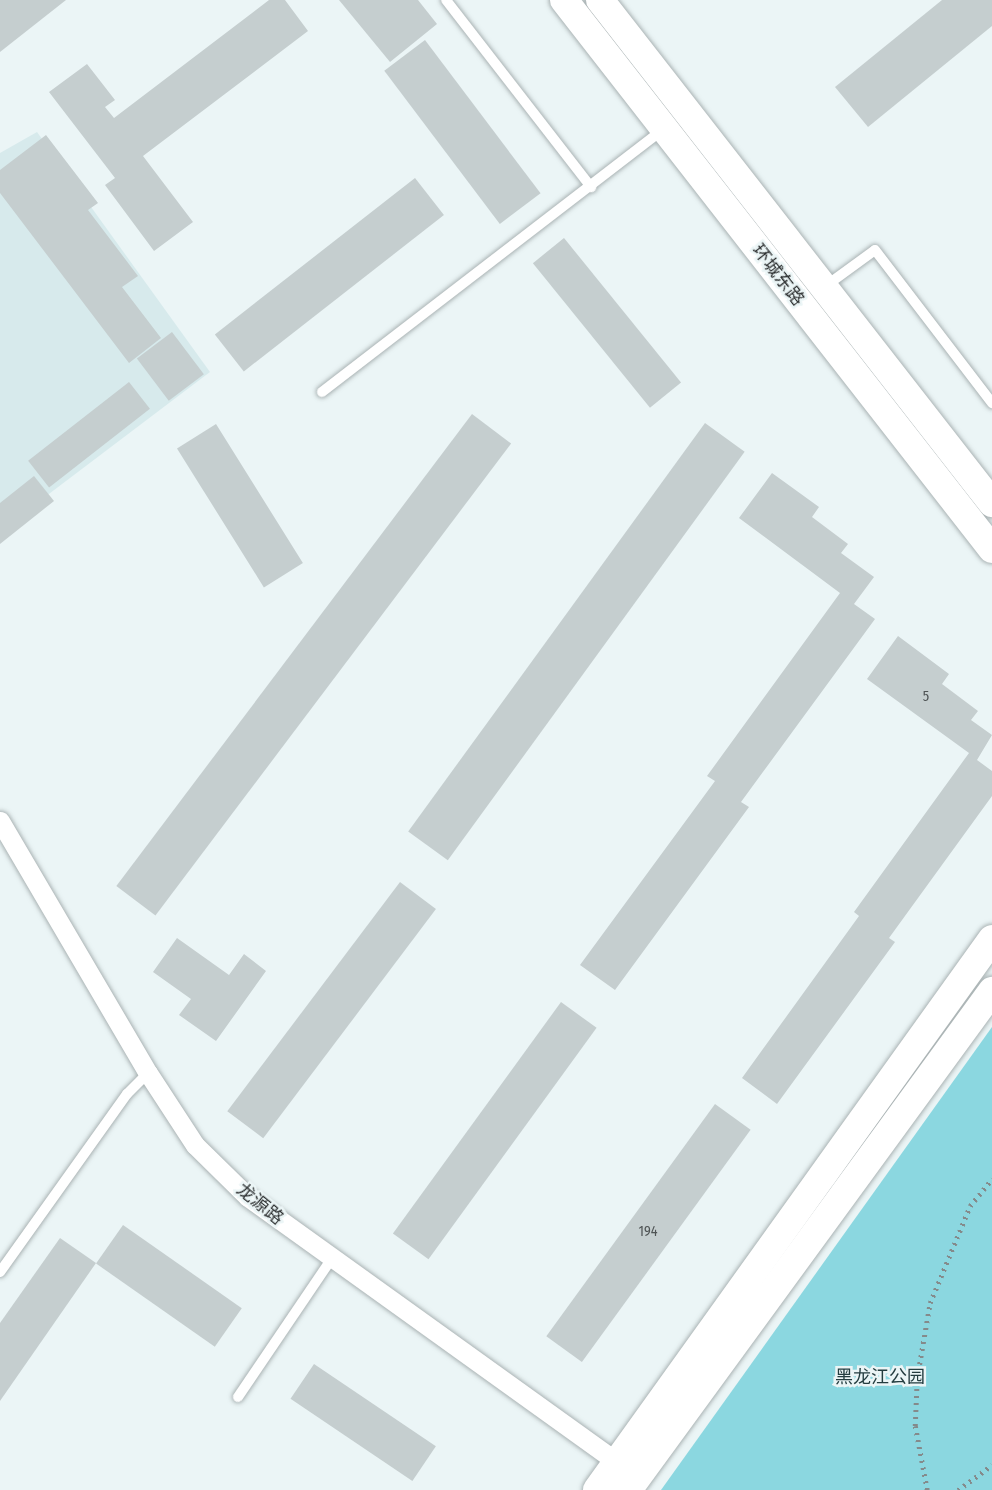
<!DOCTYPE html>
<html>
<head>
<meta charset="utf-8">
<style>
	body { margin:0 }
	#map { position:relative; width:992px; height:1490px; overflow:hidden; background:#ebf5f6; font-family:"Fira Sans Condensed","Noto Sans SC",sans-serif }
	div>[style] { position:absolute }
	.built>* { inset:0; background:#d7eaec }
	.green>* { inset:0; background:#8bd7e0 }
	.building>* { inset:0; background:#c5cecf; transform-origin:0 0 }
	.path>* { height:4.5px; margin-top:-2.25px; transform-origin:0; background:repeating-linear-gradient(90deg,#848a8b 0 2px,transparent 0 7px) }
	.roads { filter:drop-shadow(0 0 2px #aab3b4) drop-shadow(0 0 2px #aab3b4) }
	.lane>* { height:10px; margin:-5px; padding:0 5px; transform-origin:5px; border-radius:5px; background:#fff }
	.street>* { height:19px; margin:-9.5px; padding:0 9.5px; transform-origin:9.5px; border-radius:9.5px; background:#fff }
	.secondary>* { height:28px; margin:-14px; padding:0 14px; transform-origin:14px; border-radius:14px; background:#fff }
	span { translate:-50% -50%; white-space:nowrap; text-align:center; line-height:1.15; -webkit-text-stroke:5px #ebf5f6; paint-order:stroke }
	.number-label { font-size:14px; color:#4f5455 }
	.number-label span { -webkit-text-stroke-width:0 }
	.street-label { font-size:18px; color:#282b2c }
	.park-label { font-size:18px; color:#243d40 }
</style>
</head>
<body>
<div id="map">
	<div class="built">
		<div style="clip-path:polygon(37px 132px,210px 372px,0 531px,0 153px)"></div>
	</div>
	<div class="green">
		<div style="clip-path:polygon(992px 1027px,992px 1490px,661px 1490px)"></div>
	</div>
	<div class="building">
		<div style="clip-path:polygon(0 0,66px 0,0 52px)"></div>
		<div style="clip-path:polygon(269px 0,285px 0,308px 31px,143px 156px,193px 222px,154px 251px,105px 185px,115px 178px,49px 92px,87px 64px,115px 100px,105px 107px,114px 118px)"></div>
		<div style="clip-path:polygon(339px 0,418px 0,437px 24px,390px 62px)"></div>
		<div style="clip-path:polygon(942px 0,992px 0,992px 26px,868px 127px,835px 87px)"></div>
		<div style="left:425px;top:40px;width:192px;height:51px;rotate:53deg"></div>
		<div style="clip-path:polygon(46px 135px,98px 203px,88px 210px,138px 276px,122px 287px,161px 338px,129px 363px,0 193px,0 170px)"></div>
		<div style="left:415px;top:178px;width:47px;height:254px;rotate:52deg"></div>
		<div style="left:564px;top:238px;width:186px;height:40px;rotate:51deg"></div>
		<div style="left:172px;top:332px;width:53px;height:44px;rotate:53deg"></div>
		<div style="left:129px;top:382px;width:34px;height:128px;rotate:52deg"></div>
		<div style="left:472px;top:414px;width:49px;height:591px;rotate:37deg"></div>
		<div style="left:705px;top:423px;width:49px;height:505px;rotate:36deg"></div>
		<div style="left:216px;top:424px;width:164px;height:46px;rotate:58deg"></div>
		<div style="clip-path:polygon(772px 473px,819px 507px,812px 517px,848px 544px,841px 553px,874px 577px,854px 604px,875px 619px,741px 802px,749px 807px,615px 990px,580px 965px,715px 781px,707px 776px,840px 593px,739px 518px)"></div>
		<div style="clip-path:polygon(34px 476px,54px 501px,0 544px,0 503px)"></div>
		<div style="clip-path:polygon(898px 636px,949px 674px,942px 684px,978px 711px,971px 720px,992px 735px,977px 760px,992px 771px,992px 796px,889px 938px,895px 942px,777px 1104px,742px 1078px,859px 916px,854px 912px,969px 753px,867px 679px)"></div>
		<div style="left:400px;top:882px;width:45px;height:287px;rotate:37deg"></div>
		<div style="clip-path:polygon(177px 938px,229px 975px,244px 954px,266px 971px,216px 1041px,179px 1015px,191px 999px,153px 972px)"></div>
		<div style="left:561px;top:1002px;width:44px;height:286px;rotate:36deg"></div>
		<div style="left:715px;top:1104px;width:44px;height:287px;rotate:36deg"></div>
		<div style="left:123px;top:1225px;width:145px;height:47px;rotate:35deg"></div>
		<div style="clip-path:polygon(60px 1238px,96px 1263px,0 1401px,0 1323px)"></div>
		<div style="left:314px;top:1364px;width:147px;height:42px;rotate:34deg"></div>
	</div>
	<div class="path">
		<div style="left:927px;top:1490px;width:65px;rotate:-100.6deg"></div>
		<div style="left:915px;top:1426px;width:48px;rotate:-87.6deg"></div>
		<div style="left:917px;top:1378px;width:76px;rotate:-80.2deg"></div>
		<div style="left:930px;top:1303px;width:105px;rotate:-67.6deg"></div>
		<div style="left:970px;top:1206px;width:35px;rotate:-51deg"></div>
		<div style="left:958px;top:1490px;width:42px;rotate:-36.3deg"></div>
	</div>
	<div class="roads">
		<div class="lane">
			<div style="left:446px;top:0;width:237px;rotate:52.2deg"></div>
			<div style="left:827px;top:285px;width:59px;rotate:-36.1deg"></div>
			<div style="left:875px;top:250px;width:193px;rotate:52.6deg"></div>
			<div style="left:322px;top:392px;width:429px;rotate:-37.6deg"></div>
			<div style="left:0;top:1272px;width:219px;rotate:-54.5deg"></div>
			<div style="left:127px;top:1094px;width:30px;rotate:-45deg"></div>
			<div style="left:238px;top:1397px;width:168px;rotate:-55.9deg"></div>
		</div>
		<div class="street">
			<div style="left:0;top:821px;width:292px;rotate:59.6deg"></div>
			<div style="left:148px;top:1073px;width:86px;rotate:56.9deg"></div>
			<div style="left:195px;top:1145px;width:74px;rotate:44.5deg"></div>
			<div style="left:248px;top:1197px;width:467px;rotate:35.7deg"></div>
		</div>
		<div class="secondary">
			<div style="left:564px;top:0;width:696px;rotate:52.06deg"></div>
			<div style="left:600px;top:0;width:638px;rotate:52.07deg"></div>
			<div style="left:597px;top:1490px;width:678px;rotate:-54.36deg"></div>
			<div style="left:628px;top:1490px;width:618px;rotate:-53.89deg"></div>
		</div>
	</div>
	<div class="number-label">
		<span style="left:926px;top:697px">5</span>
		<span style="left:648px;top:1232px">194</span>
	</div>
	<div class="street-label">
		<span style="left:778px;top:275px;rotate:52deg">环城东路</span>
		<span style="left:260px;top:1204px;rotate:39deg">龙源路</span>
	</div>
	<div class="park-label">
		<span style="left:880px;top:1377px">黑龙江公园</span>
	</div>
</div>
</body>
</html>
